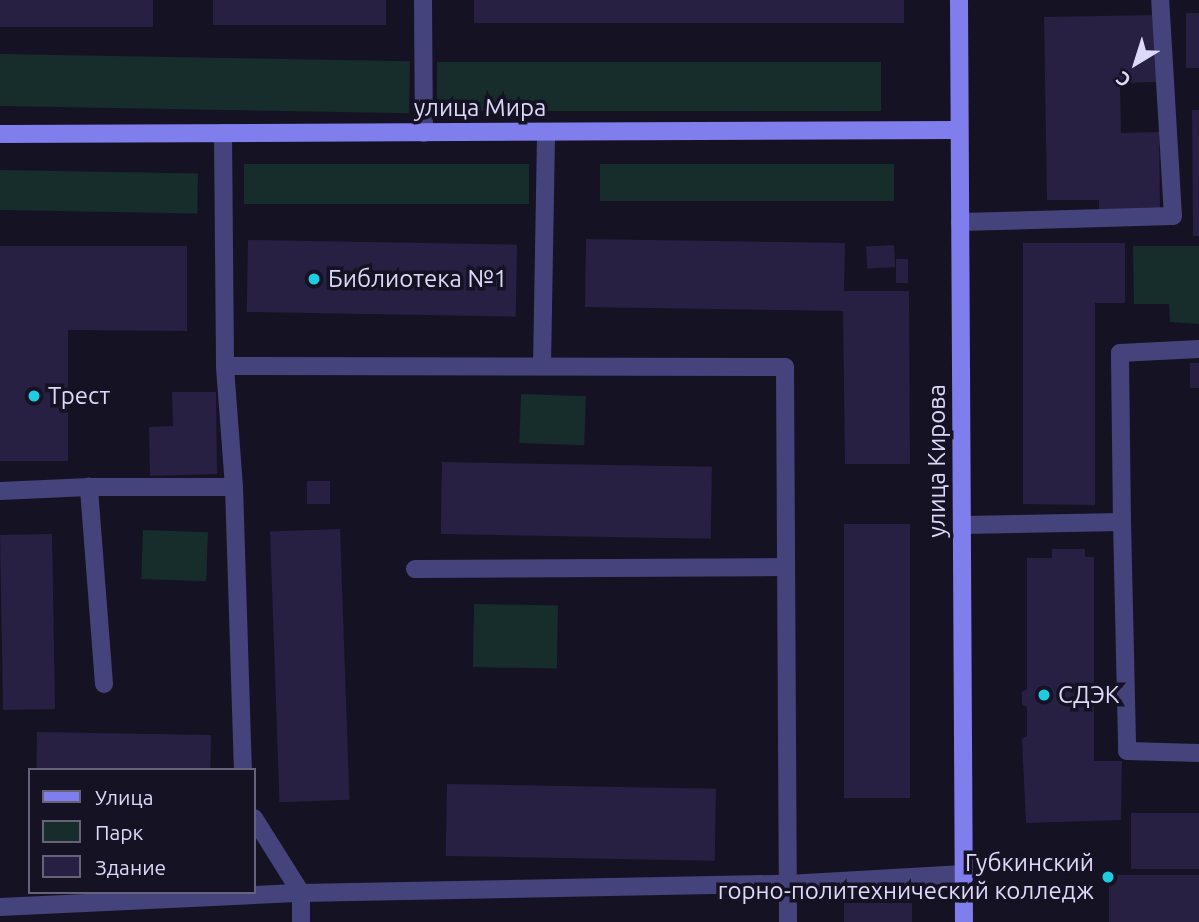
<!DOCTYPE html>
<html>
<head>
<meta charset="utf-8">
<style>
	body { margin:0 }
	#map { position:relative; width:1199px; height:922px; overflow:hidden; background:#151223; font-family:Ubuntu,sans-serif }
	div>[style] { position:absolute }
	.green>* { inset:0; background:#162d2c; transform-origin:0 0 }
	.building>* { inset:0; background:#272042; transform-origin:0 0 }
	.lane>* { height:18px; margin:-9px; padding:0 9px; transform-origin:9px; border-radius:9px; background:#45437c }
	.street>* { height:18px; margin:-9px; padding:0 9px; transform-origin:9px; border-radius:9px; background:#45437c }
	.secondary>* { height:18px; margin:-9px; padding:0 9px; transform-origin:9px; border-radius:9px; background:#807ded }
	.dots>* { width:19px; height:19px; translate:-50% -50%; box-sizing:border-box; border:4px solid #151223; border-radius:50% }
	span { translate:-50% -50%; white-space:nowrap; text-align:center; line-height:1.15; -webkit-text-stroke:7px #151223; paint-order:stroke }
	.street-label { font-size:24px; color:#ddd9fa }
	.poi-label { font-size:24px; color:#ddd9fa }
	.left { translate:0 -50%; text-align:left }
	.right { translate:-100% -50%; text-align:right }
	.legend { position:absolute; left:28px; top:768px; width:228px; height:126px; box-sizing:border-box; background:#151223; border:2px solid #656279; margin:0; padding:9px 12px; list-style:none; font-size:21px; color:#ddd9fa }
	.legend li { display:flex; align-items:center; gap:14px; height:35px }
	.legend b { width:35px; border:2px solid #656279 }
	.north { position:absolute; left:1101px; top:28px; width:70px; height:70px; -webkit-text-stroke:5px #151223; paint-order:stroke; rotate:218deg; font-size:19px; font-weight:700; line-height:28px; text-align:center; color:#ddd9fa }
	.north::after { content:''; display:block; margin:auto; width:24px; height:32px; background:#ddd9fa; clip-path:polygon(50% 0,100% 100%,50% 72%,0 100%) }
</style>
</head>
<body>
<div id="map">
	<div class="green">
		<div style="left:0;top:54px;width:410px;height:52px;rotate:1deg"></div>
		<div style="left:437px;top:62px;width:444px;height:49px"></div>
		<div style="left:244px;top:164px;width:285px;height:40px"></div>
		<div style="left:600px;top:164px;width:294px;height:37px"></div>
		<div style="left:0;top:170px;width:198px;height:40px;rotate:1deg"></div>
		<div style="clip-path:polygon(1133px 246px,1199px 246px,1199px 324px,1170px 322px,1169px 304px,1134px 304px)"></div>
		<div style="left:521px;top:394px;width:65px;height:49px;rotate:2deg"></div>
		<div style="left:143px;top:530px;width:65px;height:49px;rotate:2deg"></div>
		<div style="left:474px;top:604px;width:84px;height:63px;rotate:1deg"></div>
	</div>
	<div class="building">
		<div style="left:0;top:0;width:153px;height:27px"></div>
		<div style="left:213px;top:0;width:173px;height:25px"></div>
		<div style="left:474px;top:0;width:430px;height:23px"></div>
		<div style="left:1199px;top:13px;width:55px;height:13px;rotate:90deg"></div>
		<div style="clip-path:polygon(1155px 15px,1157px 82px,1120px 83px,1121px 133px,1159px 132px,1160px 209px,1099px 210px,1099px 200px,1047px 200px,1044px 17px)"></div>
		<div style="clip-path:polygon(1192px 110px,1199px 110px,1199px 236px,1193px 236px)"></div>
		<div style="clip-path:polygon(586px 239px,845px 243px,844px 291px,909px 291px,910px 464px,845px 464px,843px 311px,585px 307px)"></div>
		<div style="left:248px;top:240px;width:269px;height:72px;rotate:1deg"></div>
		<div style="clip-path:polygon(1023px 243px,1125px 243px,1125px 303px,1095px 303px,1095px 505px,1023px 504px)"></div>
		<div style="left:894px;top:245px;width:22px;height:28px;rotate:87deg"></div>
		<div style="clip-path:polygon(0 246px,187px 246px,187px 331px,68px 330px,68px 461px,0 461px)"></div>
		<div style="left:896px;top:259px;width:12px;height:24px"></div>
		<div style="left:1190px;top:363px;width:9px;height:25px"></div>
		<div style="clip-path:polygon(172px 392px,216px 392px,217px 474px,150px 476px,149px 427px,173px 426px)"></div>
		<div style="left:442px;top:462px;width:270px;height:72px;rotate:1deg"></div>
		<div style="left:307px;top:481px;width:23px;height:23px"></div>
		<div style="left:844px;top:524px;width:66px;height:274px"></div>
		<div style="left:340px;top:529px;width:271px;height:70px;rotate:88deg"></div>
		<div style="left:52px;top:534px;width:175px;height:52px;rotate:89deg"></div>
		<div style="clip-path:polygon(1052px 549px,1085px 549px,1085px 557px,1094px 557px,1094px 761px,1122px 761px,1121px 820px,1026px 823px,1022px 739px,1027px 736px,1027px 707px,1022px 705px,1022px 692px,1027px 689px,1027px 558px,1052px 558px)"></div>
		<div style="left:37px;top:732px;width:174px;height:38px;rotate:1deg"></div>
		<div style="left:447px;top:784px;width:269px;height:72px;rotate:1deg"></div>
		<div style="left:1131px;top:813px;width:68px;height:56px"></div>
		<div style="left:1199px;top:875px;width:47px;height:90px;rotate:90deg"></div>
		<div style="left:844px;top:903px;width:68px;height:19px"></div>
	</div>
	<div class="lane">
		<div style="left:423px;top:0;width:133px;rotate:89.6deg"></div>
		<div style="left:223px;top:133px;width:233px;rotate:89.5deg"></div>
		<div style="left:960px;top:222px;width:213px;rotate:-1.6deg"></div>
		<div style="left:1173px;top:216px;width:216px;rotate:-93.4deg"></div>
		<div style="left:542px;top:366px;width:234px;rotate:-89deg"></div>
		<div style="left:234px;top:487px;width:121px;rotate:-94.3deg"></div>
		<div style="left:225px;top:366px;width:560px;rotate:0.1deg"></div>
		<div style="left:785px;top:367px;width:555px;rotate:89.69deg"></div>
		<div style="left:0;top:491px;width:89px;rotate:-2.6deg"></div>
		<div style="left:1122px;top:522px;width:169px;rotate:-90.7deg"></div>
		<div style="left:1120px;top:353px;width:79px;rotate:-2.9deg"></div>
		<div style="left:962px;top:525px;width:160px;rotate:-1.1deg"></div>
		<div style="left:1122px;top:522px;width:229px;rotate:88.7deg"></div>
		<div style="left:1127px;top:751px;width:72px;rotate:1.6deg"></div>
		<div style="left:415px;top:569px;width:369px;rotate:-0.3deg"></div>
		<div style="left:104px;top:684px;width:198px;rotate:-94.4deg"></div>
		<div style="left:89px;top:487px;width:145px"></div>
		<div style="left:234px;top:487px;width:283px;rotate:88.2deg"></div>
		<div style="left:254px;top:818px;width:89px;rotate:57.9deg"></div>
		<div style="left:0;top:907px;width:301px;rotate:-2.7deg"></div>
		<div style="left:301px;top:893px;width:487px;rotate:-1.1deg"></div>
		<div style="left:788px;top:884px;width:176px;rotate:-3.3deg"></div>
	</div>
	<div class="street">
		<div style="left:301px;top:922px;width:29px;rotate:-90deg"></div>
	</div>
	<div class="secondary">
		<div style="left:959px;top:0;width:922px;rotate:89.69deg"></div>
		<div style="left:0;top:134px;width:959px;rotate:-0.24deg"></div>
	</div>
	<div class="dots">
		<div style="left:314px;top:279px;background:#1ecce1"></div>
		<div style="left:34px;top:396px;background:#1ecce1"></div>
		<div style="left:1044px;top:695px;background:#1ecce1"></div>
		<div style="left:1108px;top:877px;background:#1ecce1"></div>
	</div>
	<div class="street-label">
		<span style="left:480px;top:108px">улица Мира</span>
		<span style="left:937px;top:461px;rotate:-90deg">улица Кирова</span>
	</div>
	<div class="poi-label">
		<span class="left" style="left:328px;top:279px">Библиотека №1</span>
		<span class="left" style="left:48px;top:396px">Трест</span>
		<span class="left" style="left:1058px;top:695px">СДЭК</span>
		<span class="right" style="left:1094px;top:877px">Губкинский<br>горно-политехнический колледж</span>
	</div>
	<ul class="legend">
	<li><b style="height:9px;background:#807ded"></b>Улица</li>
	<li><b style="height:19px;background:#162d2c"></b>Парк</li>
	<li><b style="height:19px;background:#272042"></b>Здание</li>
	</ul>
	<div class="north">С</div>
</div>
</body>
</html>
